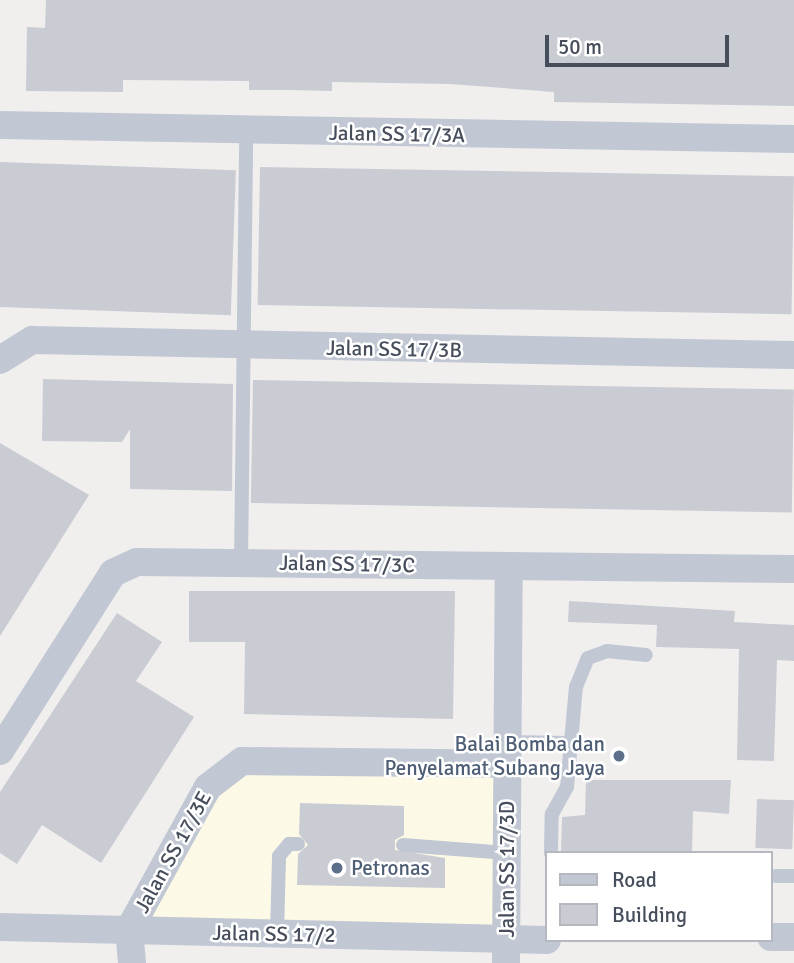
<!DOCTYPE html>
<html>
<head>
<meta charset="utf-8">
<style>
	body { margin:0 }
	#map { position:relative; width:794px; height:963px; overflow:hidden; background:#f1eeee; font-family:Signika,sans-serif }
	div>[style] { position:absolute }
	.commercial>* { inset:0; background:#fcf9e6 }
	.building>* { inset:0; background:#caccd4; transform-origin:0 0 }
	.service>* { height:14px; margin:-7px; padding:0 7px; transform-origin:7px; border-radius:7px; background:#c1c8d4 }
	.minor>* { height:28px; margin:-14px; padding:0 14px; transform-origin:14px; border-radius:14px; background:#c1c8d4 }
	.dots>* { width:19px; height:19px; translate:-50% -50%; box-sizing:border-box; border:4px solid #fff; border-radius:50% }
	span { translate:-50% -50%; white-space:nowrap; text-align:center; line-height:1.15; -webkit-text-stroke:5px #fff; paint-order:stroke }
	.street-label { font-size:21px; color:#464e5c }
	.service-label { font-size:21px; color:#4e5e75 }
	.right { translate:-100% -50%; text-align:right }
	.left { translate:0 -50%; text-align:left }
	.legend { position:absolute; left:545px; top:851px; width:228px; height:91px; box-sizing:border-box; background:#fff; border:2px solid #b5b8be; margin:0; padding:9px 12px; list-style:none; font-size:21px; color:#464e5c }
	.legend li { display:flex; align-items:center; gap:14px; height:35px }
	.legend b { width:35px; border:2px solid #b5b8be }
	.scale { position:absolute; left:545px; top:35px; width:184px; height:32px; box-sizing:border-box; border:4px solid #464e5c; border-top:0; padding-left:9px; font-size:21px; line-height:24px; white-space:nowrap; color:#464e5c; -webkit-text-stroke:5px #fff; paint-order:stroke }
</style>
</head>
<body>
<div id="map">
	<div class="commercial">
		<div style="clip-path:polygon(239px 773px,496px 773px,495px 930px,145px 922px,217px 792px)"></div>
	</div>
	<div class="building">
		<div style="clip-path:polygon(46px 0,794px 0,794px 106px,554px 102px,554px 92px,450px 84px,332px 82px,332px 91px,291px 90px,249px 90px,249px 81px,123px 80px,123px 92px,26px 91px,27px 27px,45px 28px)"></div>
		<div style="left:0;top:162px;width:236px;height:145px;rotate:2deg"></div>
		<div style="left:260px;top:167px;width:534px;height:138px;rotate:1deg"></div>
		<div style="clip-path:polygon(43px 379px,233px 384px,232px 491px,130px 489px,130px 429px,122px 442px,42px 441px)"></div>
		<div style="left:253px;top:380px;width:541px;height:123px;rotate:1deg"></div>
		<div style="clip-path:polygon(0 443px,89px 495px,0 636px)"></div>
		<div style="clip-path:polygon(189px 591px,455px 591px,453px 719px,244px 714px,245px 642px,189px 642px)"></div>
		<div style="clip-path:polygon(569px 601px,735px 611px,734px 622px,794px 625px,794px 661px,777px 660px,774px 761px,737px 760px,739px 649px,656px 647px,657px 625px,568px 622px)"></div>
		<div style="clip-path:polygon(117px 613px,162px 642px,136px 681px,194px 717px,101px 863px,42px 825px,17px 864px,0 853px,0 792px)"></div>
		<div style="clip-path:polygon(586px 780px,731px 780px,729px 814px,693px 811px,692px 853px,561px 853px,562px 817px,585px 815px)"></div>
		<div style="left:757px;top:799px;width:37px;height:49px;rotate:2deg"></div>
		<div style="clip-path:polygon(300px 803px,404px 806px,404px 835px,395px 840px,395px 850px,445px 858px,445px 888px,297px 885px,298px 854px,308px 845px,299px 834px)"></div>
	</div>
	<div class="service">
		<div style="left:241px;top:563px;width:431px;rotate:-89.3deg"></div>
		<div style="left:508px;top:742px;width:60px;rotate:1deg"></div>
		<div style="left:403px;top:845px;width:104px;rotate:4.4deg"></div>
		<div style="left:551px;top:853px;width:39px;rotate:-89deg"></div>
		<div style="left:552px;top:814px;width:31px;rotate:-61deg"></div>
		<div style="left:567px;top:787px;width:100px;rotate:-84.9deg"></div>
		<div style="left:576px;top:687px;width:31px;rotate:-68deg"></div>
		<div style="left:588px;top:658px;width:20px;rotate:-20deg"></div>
		<div style="left:607px;top:651px;width:39px;rotate:6deg"></div>
		<div style="left:776px;top:876px;width:18px"></div>
		<div style="left:277px;top:934px;width:78px;rotate:-88.5deg"></div>
		<div style="left:279px;top:856px;width:16px;rotate:-50deg"></div>
		<div style="left:289px;top:844px;width:9px"></div>
	</div>
	<div class="minor">
		<div style="left:0;top:125px;width:794px;rotate:1.01deg"></div>
		<div style="left:0;top:360px;width:38px;rotate:-32deg"></div>
		<div style="left:32px;top:340px;width:762px;rotate:1.13deg"></div>
		<div style="left:0;top:751px;width:211px;rotate:-57.6deg"></div>
		<div style="left:113px;top:573px;width:26px;rotate:-25deg"></div>
		<div style="left:137px;top:562px;width:657px;rotate:0.61deg"></div>
		<div style="left:0;top:927px;width:547px;rotate:1.36deg"></div>
		<div style="left:771px;top:937px;width:23px"></div>
		<div style="left:132px;top:963px;width:33px;rotate:-95deg"></div>
		<div style="left:129px;top:930px;width:163px;rotate:-61.1deg"></div>
		<div style="left:208px;top:787px;width:43px;rotate:-37.4deg"></div>
		<div style="left:242px;top:761px;width:266px;rotate:0.6deg"></div>
		<div style="left:506px;top:963px;width:397px;rotate:-89.6deg"></div>
	</div>
	<div class="dots">
		<div style="left:619px;top:756px;background:#5c6f8a"></div>
		<div style="left:337px;top:868px;background:#5c6f8a"></div>
	</div>
	<div class="street-label">
		<span style="left:397px;top:134px;rotate:1deg">Jalan SS 17/3A</span>
		<span style="left:394px;top:349px;rotate:1deg">Jalan SS 17/3B</span>
		<span style="left:347px;top:564px;rotate:1deg">Jalan SS 17/3C</span>
		<span style="left:173px;top:852px;rotate:-61deg">Jalan SS 17/3E</span>
		<span style="left:507px;top:869px;rotate:-90deg">Jalan SS 17/3D</span>
		<span style="left:274px;top:934px;rotate:1deg">Jalan SS 17/2</span>
	</div>
	<div class="service-label">
		<span class="right" style="left:605px;top:756px">Balai Bomba dan<br>Penyelamat Subang Jaya</span>
		<span class="left" style="left:351px;top:868px">Petronas</span>
	</div>
	<ul class="legend">
	<li><b style="height:9px;background:#c1c8d4"></b>Road</li>
	<li><b style="height:19px;background:#caccd4"></b>Building</li>
	</ul>
	<div class="scale">50 m</div>
</div>
</body>
</html>
